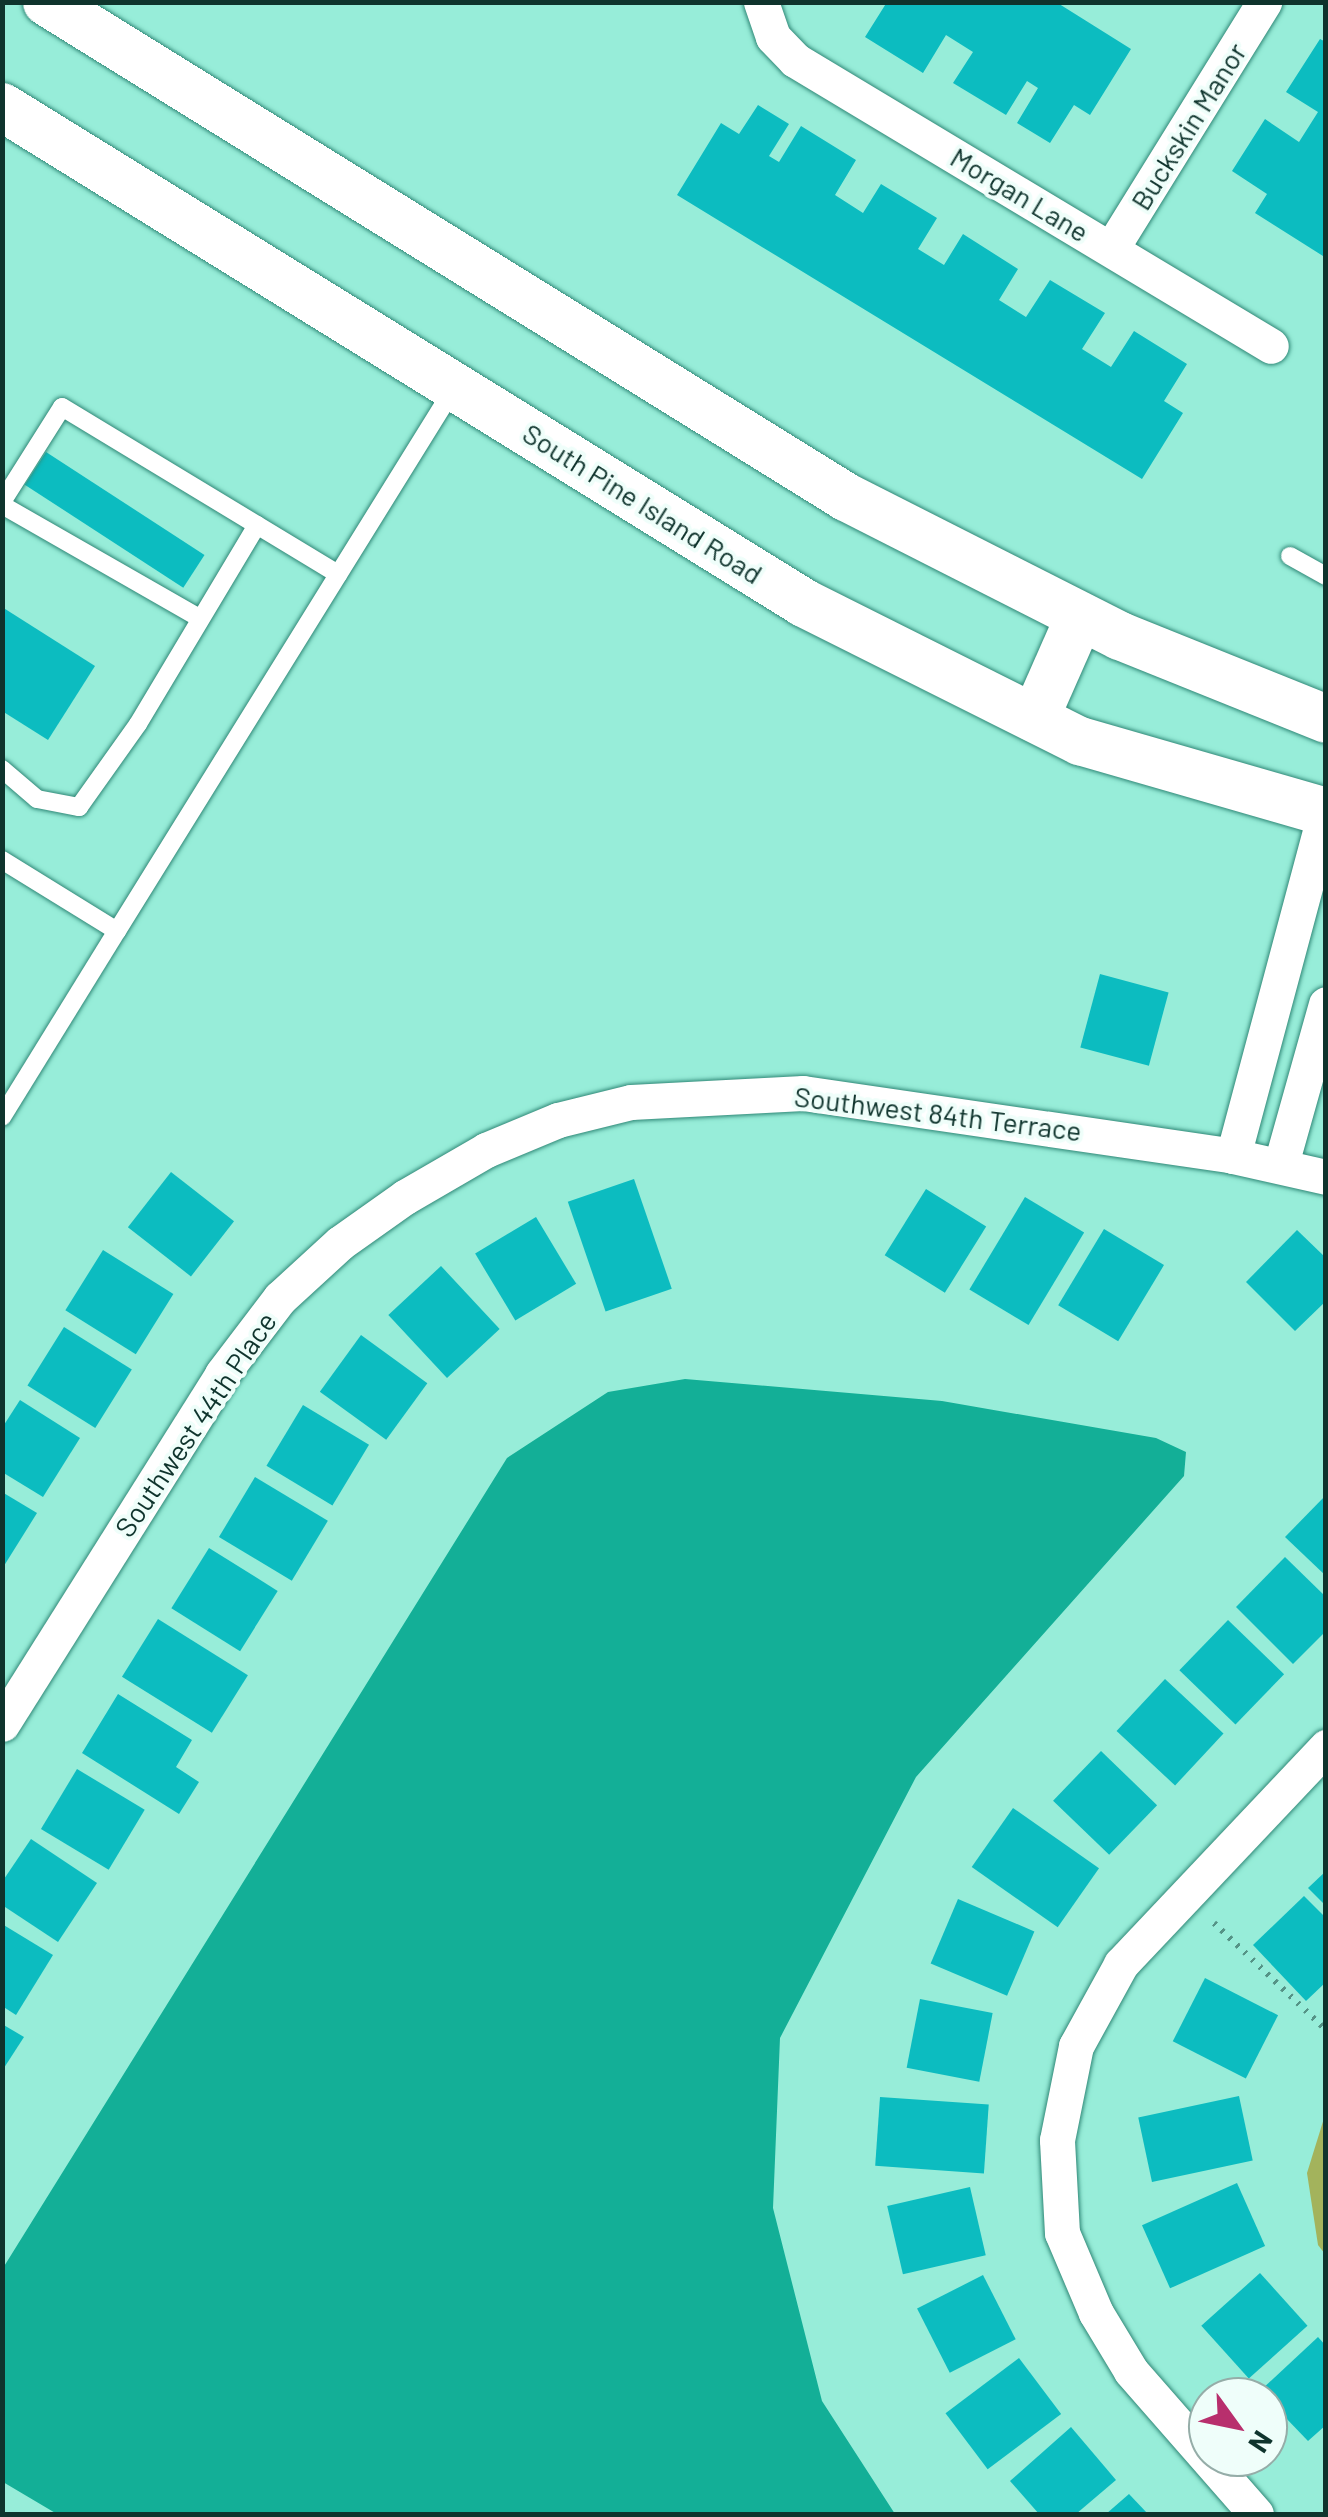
<!DOCTYPE html>
<html>
<head>
<meta charset="utf-8">
<style>
	body { margin:0 }
	#map { position:relative; width:1328px; height:2517px; overflow:hidden; background:#97edd9; font-family:Barlow,sans-serif }
	div>[style] { position:absolute }
	.green>* { inset:0; background:#a3b35c }
	.water>* { inset:0; background:#13af97 }
	.building>* { inset:0; background:#0cbcc0; transform-origin:0 0 }
	.path>* { height:6px; margin-top:-3px; transform-origin:0; background:repeating-linear-gradient(90deg,#559386 0 2.5px,transparent 0 10.5px) }
	.roads { filter:drop-shadow(0 0 2px #308877) drop-shadow(0 0 2px #308877) }
	.service>* { height:18px; margin:-9px; padding:0 9px; transform-origin:9px; border-radius:9px; background:#fff }
	.minor>* { height:35px; margin:-17.5px; padding:0 17.5px; transform-origin:17.5px; border-radius:17.5px; background:#fff }
	.secondary>* { height:48px; margin:-24px; padding:0 24px; transform-origin:24px; border-radius:24px; background:#fff }
	span { translate:-50% -50%; white-space:nowrap; text-align:center; line-height:1.15; -webkit-text-stroke:8px #effefa; paint-order:stroke }
	.street-label { font-size:28px; color:#0f342d }
	.frame { position:absolute; inset:0; border:5px solid #0f342d; pointer-events:none }
	.north { position:absolute; left:1188px; top:2377px; width:100px; height:100px; box-sizing:border-box; background:#effefa; border:2px solid #95ada8; border-radius:50%; rotate:123deg; font-size:28px; font-weight:700; line-height:40px; text-align:center; color:#0f342d }
	.north::after { content:''; display:block; margin:auto; width:35px; height:45px; background:#b82f6d; clip-path:polygon(50% 0,100% 100%,50% 72%,0 100%) }
</style>
</head>
<body>
<div id="map">
	<div class="green">
		<div style="clip-path:polygon(1325px 2115px,1326px 2116px,1325px 2254px,1318px 2245px,1307px 2173px)"></div>
	</div>
	<div class="water">
		<div style="clip-path:polygon(685px 1379px,942px 1401px,1156px 1438px,1186px 1452px,1184px 1476px,916px 1777px,780px 2038px,773px 2208px,822px 2401px,895px 2514px,57px 2514px,3px 2482px,3px 2268px,507px 1458px,608px 1392px)"></div>
	</div>
	<div class="building">
		<div style="clip-path:polygon(887px 2px,1056px 2px,1131px 49px,1090px 115px,1074px 105px,1050px 143px,1017px 123px,1038px 88px,1027px 81px,1006px 115px,953px 83px,973px 52px,946px 35px,923px 73px,865px 37px)"></div>
		<div style="clip-path:polygon(1320px 39px,1326px 42px,1323px 256px,1255px 213px,1267px 194px,1232px 171px,1265px 119px,1299px 142px,1318px 112px,1286px 92px)"></div>
		<div style="clip-path:polygon(758px 105px,789px 124px,769px 156px,779px 162px,801px 126px,856px 160px,835px 195px,863px 213px,881px 184px,937px 218px,918px 249px,944px 265px,963px 234px,1018px 269px,999px 300px,1026px 317px,1050px 280px,1105px 313px,1082px 349px,1111px 367px,1134px 331px,1187px 364px,1164px 401px,1183px 413px,1142px 479px,677px 195px,721px 123px,739px 134px)"></div>
		<div style="left:46px;top:452px;width:189px;height:39px;rotate:33deg"></div>
		<div style="clip-path:polygon(2px 607px,95px 666px,48px 740px,2px 711px)"></div>
		<div style="left:1100px;top:974px;width:71px;height:76px;rotate:15deg"></div>
		<div style="left:171px;top:1172px;width:80px;height:70px;rotate:38deg"></div>
		<div style="left:634px;top:1179px;width:116px;height:70px;rotate:71deg"></div>
		<div style="left:926px;top:1189px;width:71px;height:78px;rotate:32deg"></div>
		<div style="left:1025px;top:1197px;width:69px;height:108px;rotate:31deg"></div>
		<div style="left:536px;top:1217px;width:78px;height:71px;rotate:59deg"></div>
		<div style="left:1104px;top:1229px;width:70px;height:89px;rotate:31deg"></div>
		<div style="clip-path:polygon(1297px 1230px,1326px 1258px,1326px 1301px,1295px 1331px,1246px 1282px)"></div>
		<div style="left:103px;top:1250px;width:83px;height:71px;rotate:32deg"></div>
		<div style="left:441px;top:1266px;width:86px;height:72px;rotate:47deg"></div>
		<div style="left:64px;top:1327px;width:80px;height:69px;rotate:32deg"></div>
		<div style="left:361px;top:1335px;width:82px;height:70px;rotate:36deg"></div>
		<div style="clip-path:polygon(20px 1400px,80px 1438px,43px 1497px,2px 1472px,2px 1428px)"></div>
		<div style="left:303px;top:1405px;width:77px;height:71px;rotate:31deg"></div>
		<div style="left:255px;top:1477px;width:85px;height:70px;rotate:31deg"></div>
		<div style="clip-path:polygon(2px 1492px,37px 1513px,2px 1569px)"></div>
		<div style="clip-path:polygon(1326px 1495px,1326px 1576px,1285px 1537px)"></div>
		<div style="left:209px;top:1548px;width:81px;height:71px;rotate:32deg"></div>
		<div style="clip-path:polygon(1285px 1557px,1326px 1597px,1326px 1631px,1293px 1664px,1236px 1607px)"></div>
		<div style="left:158px;top:1619px;width:106px;height:68px;rotate:32deg"></div>
		<div style="left:1228px;top:1620px;width:78px;height:70px;rotate:44deg"></div>
		<div style="left:1165px;top:1679px;width:80px;height:71px;rotate:43deg"></div>
		<div style="clip-path:polygon(118px 1694px,192px 1740px,176px 1767px,199px 1782px,179px 1814px,82px 1753px)"></div>
		<div style="left:1101px;top:1751px;width:78px;height:69px;rotate:44deg"></div>
		<div style="left:77px;top:1769px;width:79px;height:70px;rotate:31deg"></div>
		<div style="left:1013px;top:1808px;width:105px;height:72px;rotate:35deg"></div>
		<div style="clip-path:polygon(31px 1839px,97px 1883px,58px 1942px,2px 1905px,2px 1882px)"></div>
		<div style="clip-path:polygon(1326px 1871px,1326px 1906px,1308px 1888px)"></div>
		<div style="clip-path:polygon(1304px 1896px,1326px 1918px,1326px 1982px,1306px 2001px,1253px 1945px)"></div>
		<div style="left:958px;top:1899px;width:83px;height:70px;rotate:23deg"></div>
		<div style="clip-path:polygon(2px 1924px,53px 1955px,16px 2015px,2px 2006px)"></div>
		<div style="left:1205px;top:1978px;width:82px;height:71px;rotate:27deg"></div>
		<div style="left:920px;top:1999px;width:74px;height:70px;rotate:11deg"></div>
		<div style="clip-path:polygon(2px 2024px,24px 2037px,2px 2071px)"></div>
		<div style="left:1239px;top:2096px;width:66px;height:103px;rotate:78deg"></div>
		<div style="left:880px;top:2097px;width:109px;height:69px;rotate:4deg"></div>
		<div style="left:1237px;top:2183px;width:69px;height:104px;rotate:66deg"></div>
		<div style="left:970px;top:2187px;width:70px;height:85px;rotate:77deg"></div>
		<div style="left:1260px;top:2273px;width:71px;height:79px;rotate:48deg"></div>
		<div style="left:983px;top:2275px;width:72px;height:74px;rotate:63deg"></div>
		<div style="clip-path:polygon(1318px 2337px,1326px 2346px,1326px 2425px,1308px 2441px,1260px 2391px)"></div>
		<div style="left:1019px;top:2358px;width:70px;height:92px;rotate:53deg"></div>
		<div style="clip-path:polygon(1071px 2427px,1116px 2480px,1076px 2514px,1039px 2514px,1010px 2481px)"></div>
		<div style="clip-path:polygon(1129px 2494px,1148px 2514px,1106px 2514px)"></div>
	</div>
	<div class="path">
		<div style="left:1214px;top:1923px;width:155px;rotate:43.7deg"></div>
	</div>
	<div class="roads">
		<div class="service">
			<div style="left:2px;top:502px;width:112px;rotate:-57.7deg"></div>
			<div style="left:62px;top:407px;width:323px;rotate:31.2deg"></div>
			<div style="left:2px;top:505px;width:227px;rotate:29.8deg"></div>
			<div style="left:1290px;top:556px;width:41px;rotate:29.1deg"></div>
			<div style="left:2px;top:769px;width:46px;rotate:40.6deg"></div>
			<div style="left:37px;top:799px;width:43px;rotate:10.8deg"></div>
			<div style="left:79px;top:807px;width:102px;rotate:-54.6deg"></div>
			<div style="left:138px;top:724px;width:232px;rotate:-59.1deg"></div>
			<div style="left:2px;top:860px;width:135px;rotate:31.7deg"></div>
			<div style="left:117px;top:931px;width:639px;rotate:-58.18deg"></div>
			<div style="left:2px;top:1117px;width:219px;rotate:-58.3deg"></div>
		</div>
		<div class="minor">
			<div style="left:761px;top:2px;width:37px;rotate:71deg"></div>
			<div style="left:773px;top:37px;width:32px;rotate:46deg"></div>
			<div style="left:795px;top:60px;width:555px;rotate:31deg"></div>
			<div style="left:1111px;top:249px;width:291px;rotate:-58.2deg"></div>
			<div style="left:1233px;top:1156px;width:356px;rotate:-75deg"></div>
			<div style="left:1281px;top:1164px;width:166px;rotate:-74.3deg"></div>
			<div style="left:2px;top:1724px;width:413px;rotate:-57.8deg"></div>
			<div style="left:222px;top:1374px;width:96px;rotate:-52.7deg"></div>
			<div style="left:280px;top:1298px;width:81px;rotate:-42.5deg"></div>
			<div style="left:340px;top:1243px;width:80px;rotate:-35.3deg"></div>
			<div style="left:405px;top:1197px;width:94px;rotate:-30.1deg"></div>
			<div style="left:486px;top:1150px;width:78px;rotate:-22.6deg"></div>
			<div style="left:558px;top:1120px;width:75px;rotate:-13.9deg"></div>
			<div style="left:631px;top:1102px;width:172px;rotate:-3deg"></div>
			<div style="left:803px;top:1093px;width:435px;rotate:8.3deg"></div>
			<div style="left:1233px;top:1156px;width:95px;rotate:12.7deg"></div>
			<div style="left:1256px;top:2514px;width:190px;rotate:-131.2deg"></div>
			<div style="left:1131px;top:2371px;width:68px;rotate:-121.1deg"></div>
			<div style="left:1096px;top:2313px;width:87px;rotate:-113deg"></div>
			<div style="left:1062px;top:2233px;width:93px;rotate:-93.1deg"></div>
			<div style="left:1057px;top:2140px;width:96px;rotate:-78.6deg"></div>
			<div style="left:1076px;top:2046px;width:94px;rotate:-61.2deg"></div>
			<div style="left:1121px;top:1964px;width:299px;rotate:-46.6deg"></div>
		</div>
		<div class="secondary">
			<div style="left:47px;top:2px;width:940px;rotate:31.78deg"></div>
			<div style="left:846px;top:497px;width:307px;rotate:26.9deg"></div>
			<div style="left:1120px;top:636px;width:222px;rotate:21.9deg"></div>
			<div style="left:2px;top:107px;width:943px;rotate:31.73deg"></div>
			<div style="left:804px;top:603px;width:309px;rotate:26.6deg"></div>
			<div style="left:1080px;top:741px;width:256px;rotate:16.1deg"></div>
			<div style="left:1035px;top:718px;width:111px;rotate:-66.2deg"></div>
		</div>
	</div>
	<div class="street-label">
		<span style="left:1188px;top:126px;rotate:-58deg">Buckskin Manor</span>
		<span style="left:1020px;top:194px;rotate:31deg">Morgan Lane</span>
		<span style="left:643px;top:503px;rotate:32deg">South Pine Island Road</span>
		<span style="left:938px;top:1113px;rotate:7deg">Southwest 84th Terrace</span>
		<span style="left:195px;top:1424px;rotate:-56deg">Southwest 44th Place</span>
	</div>
	<div class="frame"></div>
	<div class="north">N</div>
</div>
</body>
</html>
